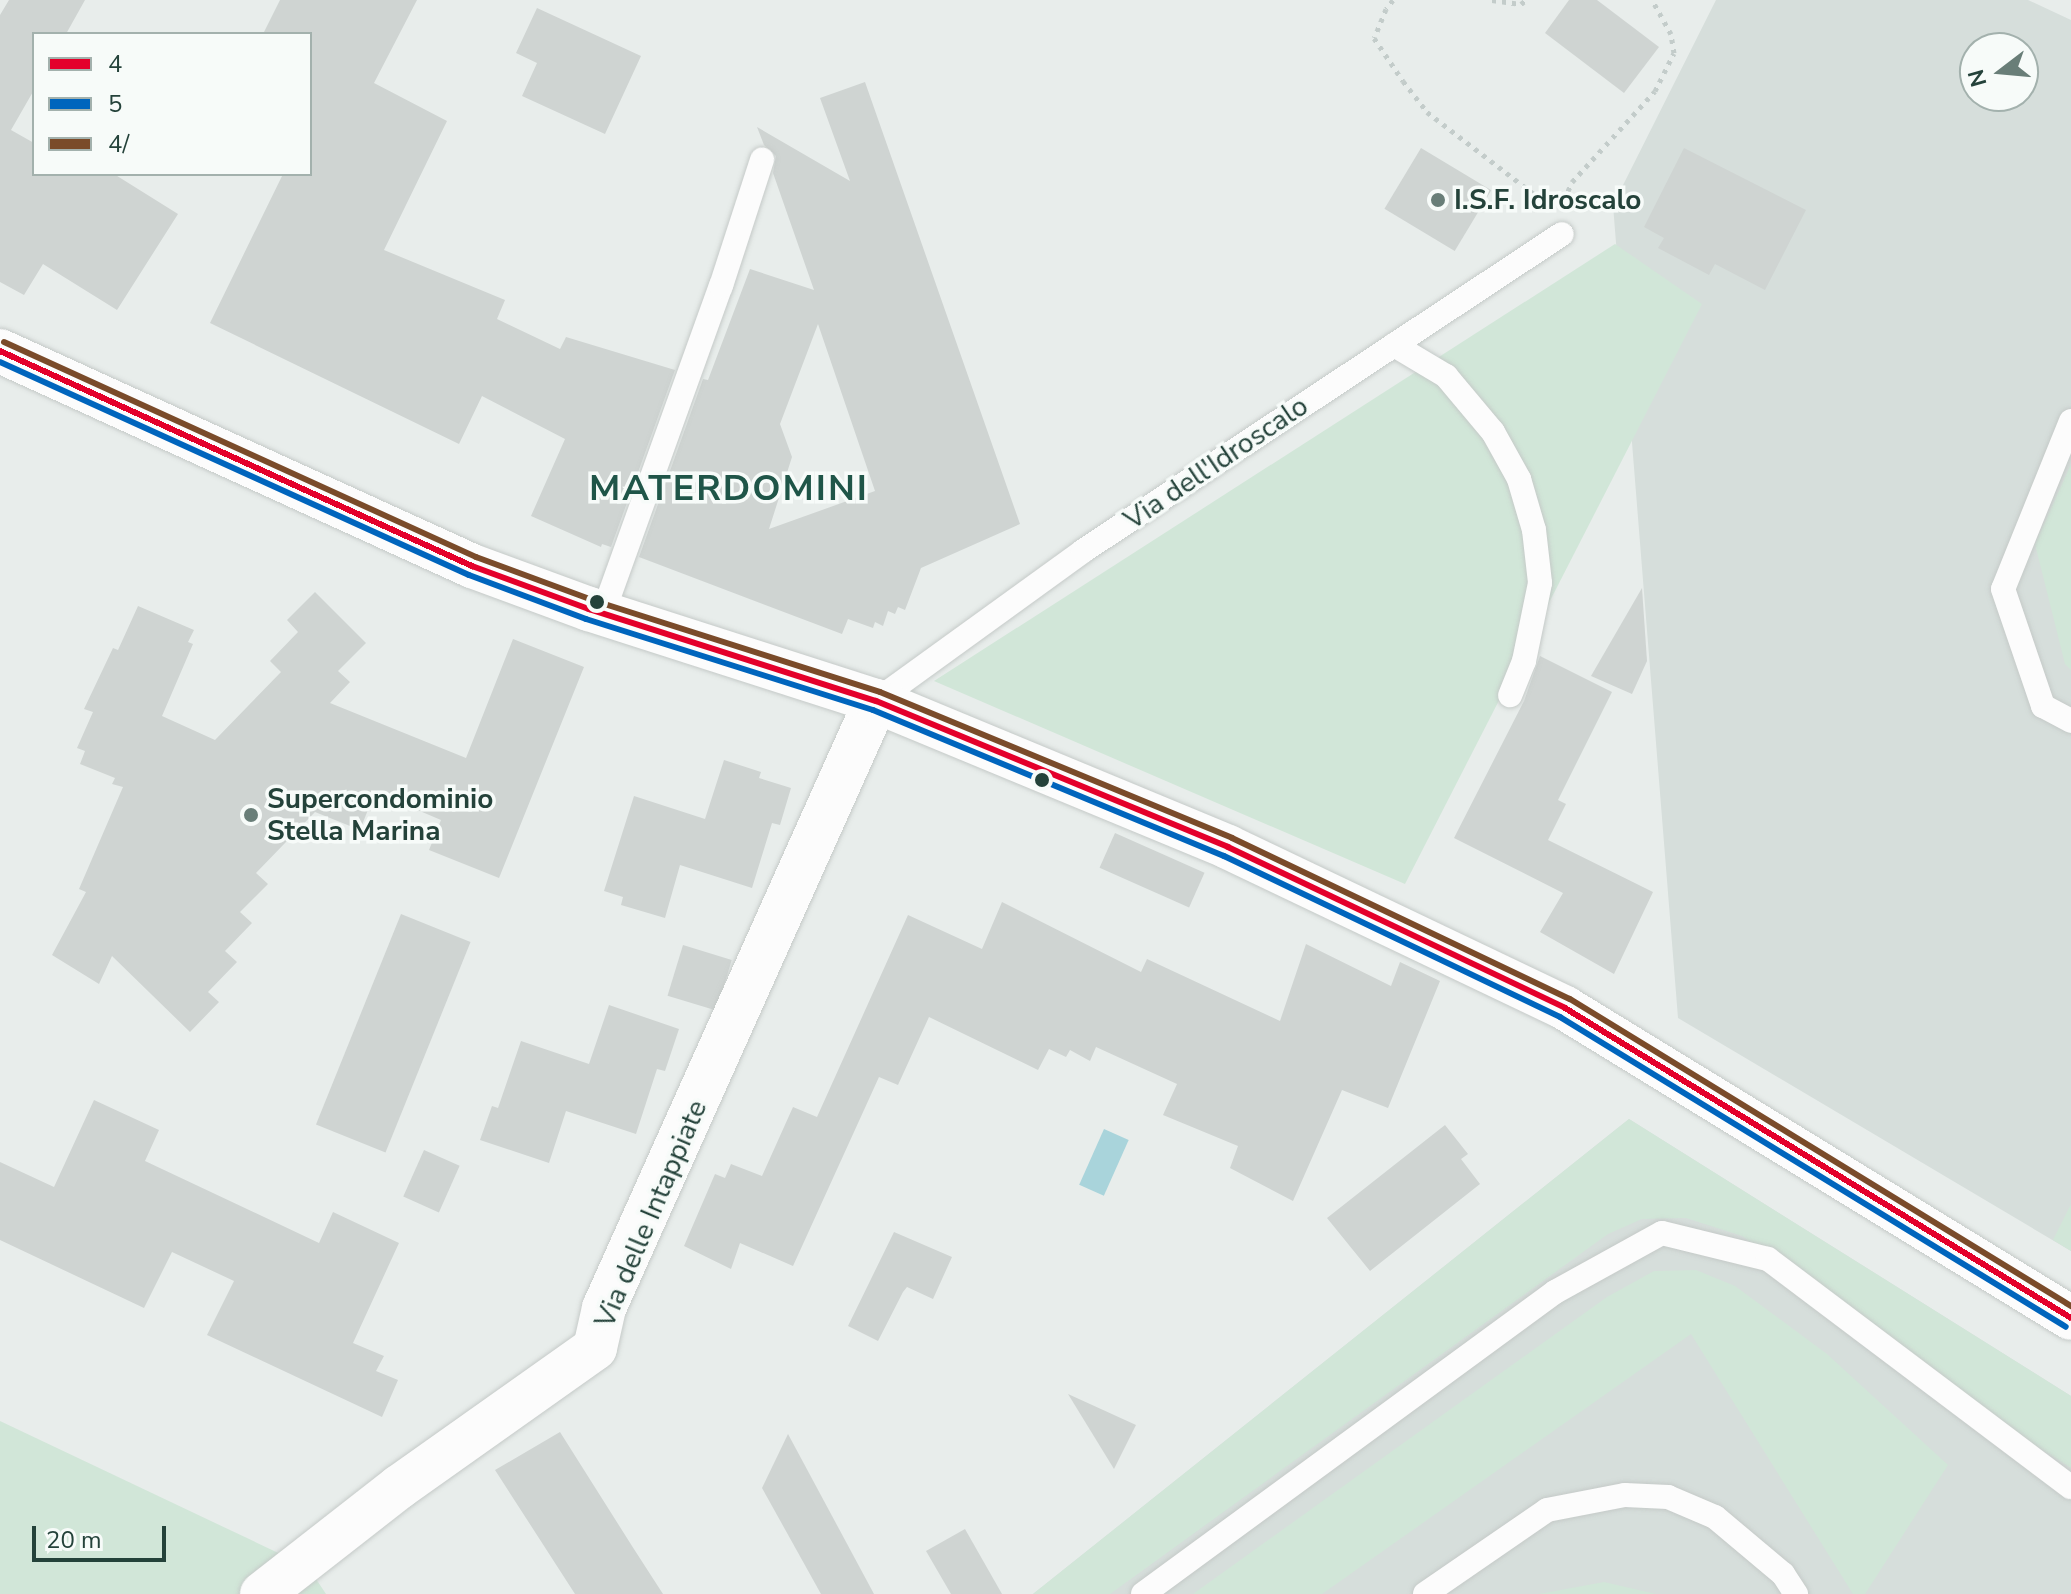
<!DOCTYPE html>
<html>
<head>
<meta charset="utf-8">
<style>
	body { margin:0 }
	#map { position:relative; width:2071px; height:1594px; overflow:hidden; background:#e8edeb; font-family:"Nunito Sans",sans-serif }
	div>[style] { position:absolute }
	.built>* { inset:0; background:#d6dedb }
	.green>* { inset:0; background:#d1e6d8 }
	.water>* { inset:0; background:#a9d4db; transform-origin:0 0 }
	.building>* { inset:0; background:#cfd4d2; transform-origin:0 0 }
	.path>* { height:5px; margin-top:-2.5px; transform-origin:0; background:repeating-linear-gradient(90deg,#c3ccca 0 4px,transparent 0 10px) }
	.roads { filter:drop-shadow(0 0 2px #c5cac8) drop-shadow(0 0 2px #c5cac8) }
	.lane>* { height:24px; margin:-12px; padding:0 12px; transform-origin:12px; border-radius:12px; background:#fcfcfc }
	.street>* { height:44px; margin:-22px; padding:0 22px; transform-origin:22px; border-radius:22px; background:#fcfcfc }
	.secondary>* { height:44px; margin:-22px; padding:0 22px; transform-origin:22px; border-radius:22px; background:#fcfcfc }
	.bus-1>* { height:6px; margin:-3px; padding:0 3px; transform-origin:3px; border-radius:3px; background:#e4002b }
	.bus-2>* { height:6px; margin:-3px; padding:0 3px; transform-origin:3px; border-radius:3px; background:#0065bd }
	.bus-3>* { height:6px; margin:-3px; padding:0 3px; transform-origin:3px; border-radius:3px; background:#7a4b2a }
	.dots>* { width:22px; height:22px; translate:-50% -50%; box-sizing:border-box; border:4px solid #f7fbf9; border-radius:50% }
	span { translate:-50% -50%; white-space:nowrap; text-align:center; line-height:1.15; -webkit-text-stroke:7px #f7fbf9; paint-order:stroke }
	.poi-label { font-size:28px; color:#24423a; font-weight:700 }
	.left { translate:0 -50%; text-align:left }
	.street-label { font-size:28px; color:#24423a }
	.district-label { font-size:36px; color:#1f5548; font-weight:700; letter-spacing:2px }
	.legend { position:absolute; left:32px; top:32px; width:280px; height:144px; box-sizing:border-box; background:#f7fbf9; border:2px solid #a3b1ad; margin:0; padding:10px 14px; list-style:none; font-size:24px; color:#24423a }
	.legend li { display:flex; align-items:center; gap:16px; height:40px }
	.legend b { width:40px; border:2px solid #a3b1ad }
	.north { position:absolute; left:1959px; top:32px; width:80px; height:80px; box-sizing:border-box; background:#f7fbf9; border:2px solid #a3b1ad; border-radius:50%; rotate:254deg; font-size:22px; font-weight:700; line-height:32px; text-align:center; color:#24423a }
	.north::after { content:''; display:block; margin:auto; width:28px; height:36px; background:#697e78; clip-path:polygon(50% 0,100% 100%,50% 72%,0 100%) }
	.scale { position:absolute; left:32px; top:1526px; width:134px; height:36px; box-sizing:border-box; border:4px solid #24423a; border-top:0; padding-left:10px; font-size:24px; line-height:28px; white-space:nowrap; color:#24423a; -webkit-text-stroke:6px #f7fbf9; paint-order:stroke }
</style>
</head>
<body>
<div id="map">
	<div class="built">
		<div style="clip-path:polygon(evenodd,1716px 0,2028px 0,2071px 20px,2071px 1251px,1678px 1018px,1613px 205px,1716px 0,1975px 48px,2023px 48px,2023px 96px,1975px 96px,1975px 48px)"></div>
		<div style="clip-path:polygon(1629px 1119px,2071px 1396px,2071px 1594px,1033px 1594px)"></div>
	</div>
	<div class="green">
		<div style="clip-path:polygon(1615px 244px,1702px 304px,1405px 884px,934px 681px)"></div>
		<div style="clip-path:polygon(2071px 464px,2071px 670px,2065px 664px,2035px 544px)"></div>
		<div style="clip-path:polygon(1629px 1119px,2071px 1396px,2071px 1468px,1984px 1413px,1742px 1236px,1686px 1218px,1642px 1219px,1608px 1234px,1110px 1594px,1033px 1594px)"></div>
		<div style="clip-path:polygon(2071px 1204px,2071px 1251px,2053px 1240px)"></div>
		<div style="clip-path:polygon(1696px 1270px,1735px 1286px,1827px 1354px,1948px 1465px,1865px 1594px,1853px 1594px,1691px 1334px,1322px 1594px,1193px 1594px,1607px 1297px,1654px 1271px)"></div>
		<div style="clip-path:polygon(0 1421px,308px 1567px,326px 1594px,0 1594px)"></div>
		<div style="clip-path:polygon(1604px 1582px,1656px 1594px,1539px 1594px)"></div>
	</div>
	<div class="water">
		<div style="left:1104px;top:1129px;width:27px;height:61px;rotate:24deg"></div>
	</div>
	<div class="building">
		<div style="clip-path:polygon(9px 0,85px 0,66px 34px,34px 34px,34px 90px,11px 130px,34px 143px,34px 174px,114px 174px,178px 214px,117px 310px,43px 264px,24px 295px,0 282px,0 15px)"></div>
		<div style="clip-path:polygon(280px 0,417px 0,374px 83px,447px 121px,384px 250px,505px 300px,497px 319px,560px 349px,566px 337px,675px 370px,611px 547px,602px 544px,601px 547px,531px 516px,565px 439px,482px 396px,459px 444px,210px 323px,283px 174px,310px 174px,310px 34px,263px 34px)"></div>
		<div style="clip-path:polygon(1569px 0,1597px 0,1659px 47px,1624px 93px,1545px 33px)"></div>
		<div style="clip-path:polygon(537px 8px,641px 56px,605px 134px,522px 96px,537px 63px,516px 53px)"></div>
		<div style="clip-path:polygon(evenodd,865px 82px,1020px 524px,921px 568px,905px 610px,898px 607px,895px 614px,888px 611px,883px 626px,875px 622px,873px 628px,848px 619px,842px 634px,639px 557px,703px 379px,708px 380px,750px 269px,814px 290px,773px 173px,776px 156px,764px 145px,757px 127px,850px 181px,820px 98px,865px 82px,818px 324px,875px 491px,769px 529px,792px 457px,780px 424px,818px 324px)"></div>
		<div style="left:1421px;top:148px;width:82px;height:71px;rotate:31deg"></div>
		<div style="clip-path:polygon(1684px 148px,1806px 210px,1765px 290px,1715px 264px,1709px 275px,1658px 248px,1664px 238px,1644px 227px)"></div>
		<div style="clip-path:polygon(1642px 588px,1647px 661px,1632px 694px,1591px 676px)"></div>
		<div style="clip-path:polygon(315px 592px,366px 643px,338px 671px,350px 682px,330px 703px,466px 758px,513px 639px,584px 667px,499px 878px,429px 850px,441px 820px,375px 792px,360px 830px,315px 812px,256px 873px,268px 884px,240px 912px,252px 923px,225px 951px,237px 962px,208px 992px,219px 1002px,190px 1032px,112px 956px,99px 984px,52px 955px,86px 892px,79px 889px,123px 787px,112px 784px,115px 778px,80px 764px,85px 751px,77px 748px,93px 712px,84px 709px,113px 648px,118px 650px,138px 606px,194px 630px,188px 642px,193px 644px,162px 716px,215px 740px,281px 672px,270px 661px,298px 632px,287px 620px)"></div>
		<div style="clip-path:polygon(1540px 656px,1612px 692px,1558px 800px,1566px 804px,1548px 840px,1653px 892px,1614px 974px,1540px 932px,1563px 893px,1454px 838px,1524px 701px)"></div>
		<div style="clip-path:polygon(724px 760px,761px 772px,759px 778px,791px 788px,780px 825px,772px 823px,752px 888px,680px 865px,665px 918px,621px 905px,623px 897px,604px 891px,634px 796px,705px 819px)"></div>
		<div style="left:1115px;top:833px;width:98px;height:38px;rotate:24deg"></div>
		<div style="clip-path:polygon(1002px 902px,1141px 972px,1147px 959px,1280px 1021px,1306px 944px,1391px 986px,1400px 962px,1440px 981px,1388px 1108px,1342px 1090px,1293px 1201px,1230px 1168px,1238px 1146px,1163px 1115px,1177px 1084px,1096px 1047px,1090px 1061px,1070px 1050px,1066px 1057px,1049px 1049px,1038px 1070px,929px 1017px,898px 1085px,879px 1077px,793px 1266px,740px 1243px,731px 1269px,684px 1246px,715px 1174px,725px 1178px,731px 1164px,762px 1176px,793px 1107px,817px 1117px,908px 915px,982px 949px)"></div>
		<div style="left:401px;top:914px;width:75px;height:227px;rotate:22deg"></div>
		<div style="left:683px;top:945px;width:51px;height:53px;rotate:17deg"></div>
		<div style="clip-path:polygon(609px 1005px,679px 1029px,665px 1071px,657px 1069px,636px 1134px,566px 1111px,549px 1163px,480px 1140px,492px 1106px,498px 1108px,521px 1041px,589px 1064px)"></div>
		<div style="clip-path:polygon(94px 1100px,159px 1130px,145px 1161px,319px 1243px,333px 1212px,399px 1243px,353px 1343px,384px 1356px,376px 1371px,398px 1380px,382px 1417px,207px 1335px,234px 1281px,172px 1252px,144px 1308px,0 1240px,0 1162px,54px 1187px)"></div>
		<div style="clip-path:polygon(1445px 1125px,1468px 1154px,1461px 1159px,1480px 1184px,1370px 1271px,1327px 1218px)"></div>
		<div style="left:424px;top:1150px;width:39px;height:51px;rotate:24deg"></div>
		<div style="clip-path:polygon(894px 1232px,952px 1257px,933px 1299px,907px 1287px,903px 1292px,878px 1341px,848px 1326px)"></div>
		<div style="clip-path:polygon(1068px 1394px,1136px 1425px,1114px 1469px)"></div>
		<div style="clip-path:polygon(560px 1432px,632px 1546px,663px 1594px,575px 1594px,495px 1470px)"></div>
		<div style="clip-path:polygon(788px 1434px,874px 1594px,821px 1594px,762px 1488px)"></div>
		<div style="clip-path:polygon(965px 1529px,1002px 1594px,951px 1594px,926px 1551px)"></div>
	</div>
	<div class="path">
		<div style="left:1393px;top:0;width:11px;rotate:128deg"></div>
		<div style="left:1386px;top:9px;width:31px;rotate:112deg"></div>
		<div style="left:1374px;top:38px;width:52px;rotate:56deg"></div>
		<div style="left:1403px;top:81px;width:39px;rotate:52deg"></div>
		<div style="left:1427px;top:112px;width:153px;rotate:37.5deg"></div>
		<div style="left:1492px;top:0;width:29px;rotate:8deg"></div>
		<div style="left:1521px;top:4px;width:6px;rotate:-39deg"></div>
		<div style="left:1564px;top:200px;width:20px;rotate:-66deg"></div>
		<div style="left:1572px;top:182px;width:123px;rotate:-47.6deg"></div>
		<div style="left:1655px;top:91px;width:42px;rotate:-63.4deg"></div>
		<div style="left:1674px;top:53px;width:19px;rotate:-99deg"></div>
		<div style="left:1671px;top:34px;width:39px;rotate:-119deg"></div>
	</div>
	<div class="roads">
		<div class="lane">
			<div style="left:1394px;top:345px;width:61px;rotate:30.8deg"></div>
			<div style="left:1446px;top:376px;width:73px;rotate:50deg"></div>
			<div style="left:1493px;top:432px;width:54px;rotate:61deg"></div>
			<div style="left:1519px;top:479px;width:53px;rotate:73.6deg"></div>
			<div style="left:1534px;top:530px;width:53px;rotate:83.5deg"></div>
			<div style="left:1540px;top:583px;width:80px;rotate:101.6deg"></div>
			<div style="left:1524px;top:661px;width:37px;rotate:112deg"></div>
			<div style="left:2071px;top:421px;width:181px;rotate:112deg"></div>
			<div style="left:2003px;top:589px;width:124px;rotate:71.1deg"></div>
			<div style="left:2043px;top:706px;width:32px;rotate:28deg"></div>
			<div style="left:603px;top:613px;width:348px;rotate:-70.2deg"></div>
			<div style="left:721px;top:286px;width:133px;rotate:-72deg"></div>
			<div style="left:876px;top:701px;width:256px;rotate:-35.9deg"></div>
			<div style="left:1083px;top:551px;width:574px;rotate:-33.5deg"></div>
			<div style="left:1143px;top:1594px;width:511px;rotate:-36.24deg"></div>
			<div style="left:1555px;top:1292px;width:122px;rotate:-28.9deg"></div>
			<div style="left:1662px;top:1233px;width:109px;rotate:13.8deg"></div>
			<div style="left:1768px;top:1259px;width:379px;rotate:37deg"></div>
			<div style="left:1425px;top:1594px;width:148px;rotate:-34.5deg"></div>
			<div style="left:1547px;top:1510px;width:79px;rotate:-10.9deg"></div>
			<div style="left:1625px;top:1495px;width:43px;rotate:2.7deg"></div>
			<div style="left:1668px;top:1497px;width:51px;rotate:23.1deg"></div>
			<div style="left:1715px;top:1517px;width:89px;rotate:40deg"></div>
			<div style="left:1783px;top:1574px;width:24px;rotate:57deg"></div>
		</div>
		<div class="street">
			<div style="left:262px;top:1594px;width:174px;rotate:-38deg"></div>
			<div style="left:399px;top:1487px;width:240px;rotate:-35.3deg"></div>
			<div style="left:595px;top:1348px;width:41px;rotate:-77.3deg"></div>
			<div style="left:604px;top:1308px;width:665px;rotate:-65.86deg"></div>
		</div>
		<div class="secondary">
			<div style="left:0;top:351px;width:519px;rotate:24.49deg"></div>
			<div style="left:472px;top:566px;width:125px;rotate:20.2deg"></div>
			<div style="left:589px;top:609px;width:301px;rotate:17.8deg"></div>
			<div style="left:876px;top:701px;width:381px;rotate:22.5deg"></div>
			<div style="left:1228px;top:847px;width:373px;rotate:25.5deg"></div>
			<div style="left:1565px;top:1008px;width:593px;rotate:31.49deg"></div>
		</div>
	</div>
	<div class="bus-1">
		<div style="left:0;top:351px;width:519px;rotate:24.49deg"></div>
		<div style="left:472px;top:566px;width:125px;rotate:20.2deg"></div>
		<div style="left:589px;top:609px;width:301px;rotate:17.8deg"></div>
		<div style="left:876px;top:701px;width:381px;rotate:22.5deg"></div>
		<div style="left:1228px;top:847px;width:373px;rotate:25.5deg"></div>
		<div style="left:1565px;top:1008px;width:593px;rotate:31.49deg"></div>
	</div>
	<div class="bus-2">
		<div style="left:0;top:362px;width:515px;rotate:24.43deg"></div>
		<div style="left:469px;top:575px;width:125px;rotate:20.6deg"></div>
		<div style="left:586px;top:619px;width:301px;rotate:17.6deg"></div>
		<div style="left:873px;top:710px;width:380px;rotate:22.6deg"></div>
		<div style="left:1224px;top:856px;width:373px;rotate:25.6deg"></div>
		<div style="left:1560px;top:1017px;width:593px;rotate:31.49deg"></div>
	</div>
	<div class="bus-3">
		<div style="left:4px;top:342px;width:519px;rotate:24.49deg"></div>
		<div style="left:476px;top:557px;width:124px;rotate:20.3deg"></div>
		<div style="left:592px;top:600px;width:302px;rotate:17.7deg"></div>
		<div style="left:880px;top:692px;width:381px;rotate:22.5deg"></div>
		<div style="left:1232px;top:838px;width:374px;rotate:25.5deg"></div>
		<div style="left:1570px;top:999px;width:588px;rotate:31.5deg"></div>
	</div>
	<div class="dots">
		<div style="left:1438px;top:200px;background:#697e78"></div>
		<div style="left:597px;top:602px;background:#24423a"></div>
		<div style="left:1042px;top:780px;background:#24423a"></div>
		<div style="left:251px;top:815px;background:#697e78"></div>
	</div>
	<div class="poi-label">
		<span class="left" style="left:1454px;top:200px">I.S.F. Idroscalo</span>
		<span class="left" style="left:267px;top:815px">Supercondominio<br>Stella Marina</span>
	</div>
	<div class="street-label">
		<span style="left:1216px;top:463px;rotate:-34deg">Via dell'Idroscalo</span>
		<span style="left:651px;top:1214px;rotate:-67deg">Via delle Intappiate</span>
	</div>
	<div class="district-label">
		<span style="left:729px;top:489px">MATERDOMINI</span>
	</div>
	<ul class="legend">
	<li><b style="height:10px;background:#e4002b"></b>4</li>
	<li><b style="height:10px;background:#0065bd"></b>5</li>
	<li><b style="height:10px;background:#7a4b2a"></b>4/</li>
	</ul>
	<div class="north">N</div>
	<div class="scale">20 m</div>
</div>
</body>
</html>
